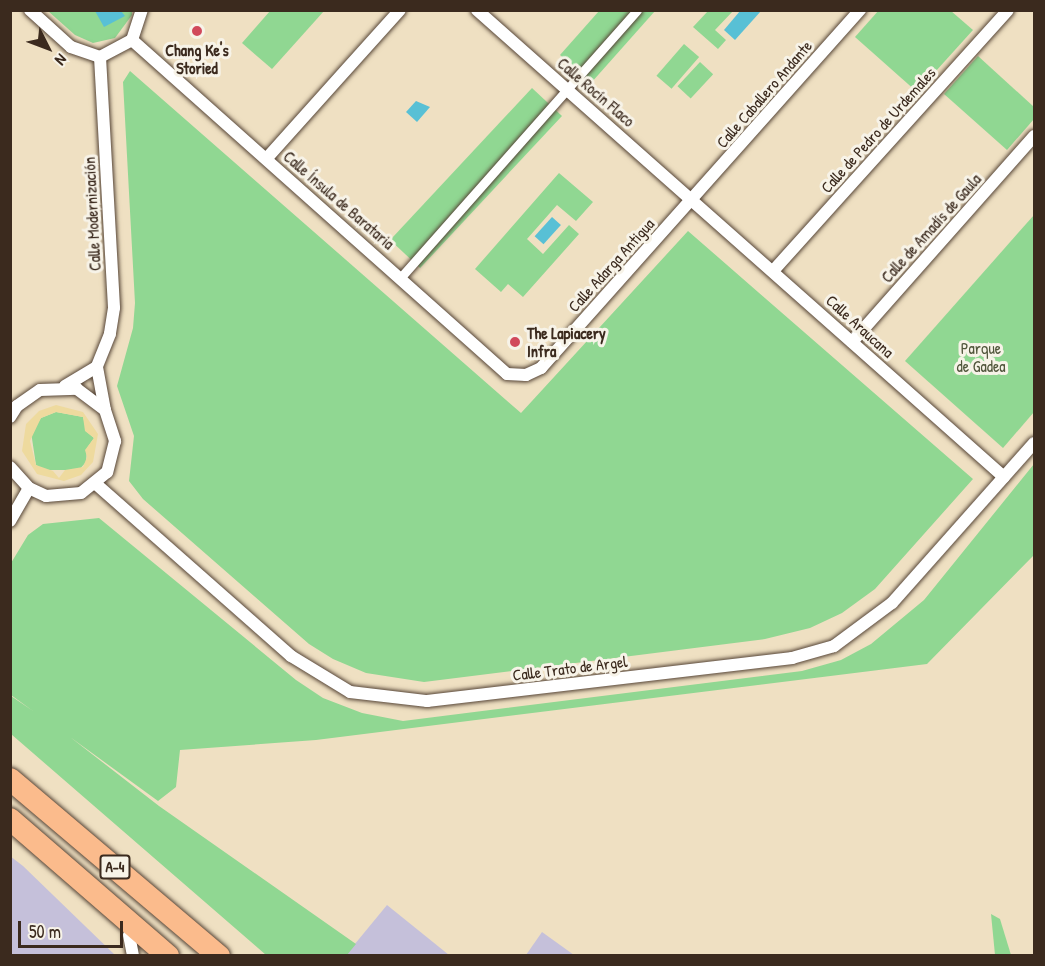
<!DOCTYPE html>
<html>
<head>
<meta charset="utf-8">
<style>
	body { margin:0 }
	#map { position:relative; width:1045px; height:966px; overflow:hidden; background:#efe0c2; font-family:"Patrick Hand",sans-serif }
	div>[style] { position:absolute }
	.industrial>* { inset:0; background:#c5c0da }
	.green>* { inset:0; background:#90d792; transform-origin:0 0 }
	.sand>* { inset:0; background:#eeda9e }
	.water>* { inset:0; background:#58c0d5; transform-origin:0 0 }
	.roads { filter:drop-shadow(0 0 2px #564537) drop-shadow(0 0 2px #564537) }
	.pedestrian>* { height:9px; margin:-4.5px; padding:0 4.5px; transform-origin:4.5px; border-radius:4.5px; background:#fff }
	.minor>* { height:12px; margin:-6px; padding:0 6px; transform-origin:6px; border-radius:6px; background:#fff }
	.motorway>* { height:22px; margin:-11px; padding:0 11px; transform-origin:11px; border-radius:11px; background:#fbbb8c }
	.dots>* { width:16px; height:16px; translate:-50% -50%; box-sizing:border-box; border:3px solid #f7f3e8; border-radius:50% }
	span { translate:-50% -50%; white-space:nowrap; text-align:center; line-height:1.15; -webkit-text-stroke:6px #f7f3e8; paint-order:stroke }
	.shield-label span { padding:2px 4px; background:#f7f3e8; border:2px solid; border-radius:4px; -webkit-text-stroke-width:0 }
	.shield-label { font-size:15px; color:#3b2a1e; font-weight:700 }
	.poi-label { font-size:16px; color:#3b2a1e; font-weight:700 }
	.left { translate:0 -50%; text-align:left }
	.street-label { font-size:16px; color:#3b2a1e }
	.park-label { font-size:16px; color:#50553b }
	.frame { position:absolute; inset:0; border:12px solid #3b2a1e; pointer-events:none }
	.north { position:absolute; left:18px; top:18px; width:60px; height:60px; -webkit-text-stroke:4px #f7f3e8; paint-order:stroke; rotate:132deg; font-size:16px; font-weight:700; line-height:24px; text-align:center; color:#3b2a1e }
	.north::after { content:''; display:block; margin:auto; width:21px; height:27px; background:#3b2a1e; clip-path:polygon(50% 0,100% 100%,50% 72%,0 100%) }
	.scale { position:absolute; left:18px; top:921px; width:105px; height:27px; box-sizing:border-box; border:3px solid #3b2a1e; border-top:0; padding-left:8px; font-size:18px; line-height:21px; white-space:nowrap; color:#3b2a1e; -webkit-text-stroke:4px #f7f3e8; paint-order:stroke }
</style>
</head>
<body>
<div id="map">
	<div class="industrial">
		<div style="clip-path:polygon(10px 856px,23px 866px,115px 955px,11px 955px)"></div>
		<div style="clip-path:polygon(387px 905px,449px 955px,345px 956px)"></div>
		<div style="clip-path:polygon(542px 932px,574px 955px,526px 955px)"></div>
	</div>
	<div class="green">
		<div style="clip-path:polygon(879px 10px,951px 11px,973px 30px,917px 92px,855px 37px)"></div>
		<div style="clip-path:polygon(48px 11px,132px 11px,132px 15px,115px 38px,93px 43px,75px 35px)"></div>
		<div style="clip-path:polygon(270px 11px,324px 11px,272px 69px,242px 43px)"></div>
		<div style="clip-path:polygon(599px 11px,655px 11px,591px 83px,560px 55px)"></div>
		<div style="clip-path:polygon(708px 11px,733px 11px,715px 30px,726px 40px,718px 49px,693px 27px)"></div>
		<div style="left:684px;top:44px;width:20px;height:42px;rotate:41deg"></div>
		<div style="clip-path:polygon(978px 56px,1034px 107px,1034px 119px,1007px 150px,944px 94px)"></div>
		<div style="left:700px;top:62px;width:18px;height:33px;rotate:43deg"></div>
		<div style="clip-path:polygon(130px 71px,521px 413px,688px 231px,973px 479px,875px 589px,842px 613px,810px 628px,765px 639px,424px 682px,366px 673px,333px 659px,309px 644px,143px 499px,129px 481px,134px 436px,117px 386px,133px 328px,135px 303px,123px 82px)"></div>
		<div style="left:532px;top:88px;width:41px;height:208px;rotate:43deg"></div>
		<div style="clip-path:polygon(559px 173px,593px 202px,576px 221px,557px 205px,527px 239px,543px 254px,569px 225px,579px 234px,523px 297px,508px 284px,501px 292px,475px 269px)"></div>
		<div style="clip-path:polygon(1034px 215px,1034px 412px,1003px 448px,905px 361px)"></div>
		<div style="clip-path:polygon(56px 412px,83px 417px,87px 432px,94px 438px,87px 448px,86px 462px,79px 470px,44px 470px,36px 465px,31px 432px,41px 418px)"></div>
		<div style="clip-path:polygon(1034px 464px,1034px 555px,927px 664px,316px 740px,180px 750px,176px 787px,158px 801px,70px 737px,159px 806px,356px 944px,347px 955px,266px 955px,11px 734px,11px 696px,33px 711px,11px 695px,11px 563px,28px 535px,43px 524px,99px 518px,296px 680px,323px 698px,362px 713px,403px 721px,802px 671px,841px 660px,871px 644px,924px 600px)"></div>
		<div style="clip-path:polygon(991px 914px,1000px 919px,1011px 955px,995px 955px)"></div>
	</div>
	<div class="sand">
		<div style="clip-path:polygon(evenodd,56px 405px,83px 412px,98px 434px,93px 462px,81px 475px,64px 481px,37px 474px,22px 451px,26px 424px,39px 411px,56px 405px,56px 412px,83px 417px,85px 431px,94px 438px,85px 450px,87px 457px,83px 467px,65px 470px,59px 478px,53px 471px,36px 465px,30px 441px,41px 418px,56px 412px)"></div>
	</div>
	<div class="water">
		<div style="clip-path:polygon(95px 11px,121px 11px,125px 16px,104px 27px)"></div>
		<div style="clip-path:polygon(740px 11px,761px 11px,735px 40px,724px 30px)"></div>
		<div style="clip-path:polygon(416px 101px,430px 107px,417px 122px,406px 112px)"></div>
		<div style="left:552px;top:217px;width:12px;height:26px;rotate:42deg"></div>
	</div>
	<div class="roads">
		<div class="pedestrian">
			<div style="left:401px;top:277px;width:356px;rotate:-48.5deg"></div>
		</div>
		<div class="minor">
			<div style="left:30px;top:10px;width:55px;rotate:42.1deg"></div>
			<div style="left:71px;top:47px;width:31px;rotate:19deg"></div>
			<div style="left:100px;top:57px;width:36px;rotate:-28deg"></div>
			<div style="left:132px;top:40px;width:32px;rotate:-72deg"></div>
			<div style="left:477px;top:10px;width:704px;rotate:41.55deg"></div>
			<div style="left:132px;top:40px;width:502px;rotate:41.69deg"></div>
			<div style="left:507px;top:374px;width:19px;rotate:3deg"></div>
			<div style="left:526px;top:375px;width:17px;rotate:-25deg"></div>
			<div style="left:541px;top:368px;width:480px;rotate:-48.3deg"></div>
			<div style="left:100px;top:57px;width:251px;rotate:86.8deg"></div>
			<div style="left:114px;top:308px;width:26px;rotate:99deg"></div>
			<div style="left:110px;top:334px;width:35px;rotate:112deg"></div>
			<div style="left:97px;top:367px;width:44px;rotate:79.5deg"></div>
			<div style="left:267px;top:158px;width:199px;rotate:-48.1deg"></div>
			<div style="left:773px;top:271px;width:351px;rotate:-48deg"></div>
			<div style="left:852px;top:342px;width:275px;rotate:-48.5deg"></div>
			<div style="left:65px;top:386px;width:37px;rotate:-31deg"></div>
			<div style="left:10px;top:417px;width:13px;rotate:-58deg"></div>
			<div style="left:17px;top:406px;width:28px;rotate:-35deg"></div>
			<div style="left:40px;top:390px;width:37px;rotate:-2deg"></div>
			<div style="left:77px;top:389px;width:35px;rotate:37deg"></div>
			<div style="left:105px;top:410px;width:33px;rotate:72deg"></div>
			<div style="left:115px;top:441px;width:32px;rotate:104deg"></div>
			<div style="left:107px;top:472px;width:33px;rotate:141deg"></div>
			<div style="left:81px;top:493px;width:35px;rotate:175deg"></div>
			<div style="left:46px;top:496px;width:19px;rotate:-155deg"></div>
			<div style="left:29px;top:488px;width:28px;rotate:-132deg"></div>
			<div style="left:96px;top:484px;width:260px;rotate:41.4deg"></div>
			<div style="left:291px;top:656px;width:69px;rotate:31.4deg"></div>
			<div style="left:350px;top:692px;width:78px;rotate:6.7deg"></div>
			<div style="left:427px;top:701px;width:368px;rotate:-6.7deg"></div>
			<div style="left:792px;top:658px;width:44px;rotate:-15.9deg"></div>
			<div style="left:834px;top:646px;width:72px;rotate:-36.6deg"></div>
			<div style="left:892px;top:603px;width:214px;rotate:-48.4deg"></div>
			<div style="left:10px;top:521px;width:38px;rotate:-60deg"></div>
			<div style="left:129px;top:935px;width:21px;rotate:79deg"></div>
		</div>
		<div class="motorway">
			<div style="left:10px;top:779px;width:274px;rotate:40.3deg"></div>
			<div style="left:10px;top:819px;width:209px;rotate:40.9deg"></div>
		</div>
	</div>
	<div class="dots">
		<div style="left:197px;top:31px;background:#d1495b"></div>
		<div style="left:515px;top:342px;background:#d1495b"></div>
	</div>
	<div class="shield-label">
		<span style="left:115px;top:867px">A-4</span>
	</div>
	<div class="poi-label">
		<span style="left:197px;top:59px">Chang Ke's<br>Storied</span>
		<span class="left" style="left:527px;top:342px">The Lapiacery<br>Infra</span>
	</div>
	<div class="street-label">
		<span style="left:596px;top:92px;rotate:41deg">Calle Rocín Flaco</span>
		<span style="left:764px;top:94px;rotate:-49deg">Calle Caballero Andante</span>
		<span style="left:878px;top:130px;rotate:-48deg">Calle de Pedro de Urdemales</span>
		<span style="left:339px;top:200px;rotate:41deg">Calle Ínsula de Barataria</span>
		<span style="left:92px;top:214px;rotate:-93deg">Calle Modernización</span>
		<span style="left:931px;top:228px;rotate:-48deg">Calle de Amadís de Gaula</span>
		<span style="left:611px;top:265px;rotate:-48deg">Calle Adarga Antigua</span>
		<span style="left:860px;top:326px;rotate:42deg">Calle Araucana</span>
		<span style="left:570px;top:668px;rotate:-7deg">Calle Trato de Argel</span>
	</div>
	<div class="park-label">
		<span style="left:981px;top:357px">Parque<br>de Gadea</span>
	</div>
	<div class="frame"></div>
	<div class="north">N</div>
	<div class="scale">50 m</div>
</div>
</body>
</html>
